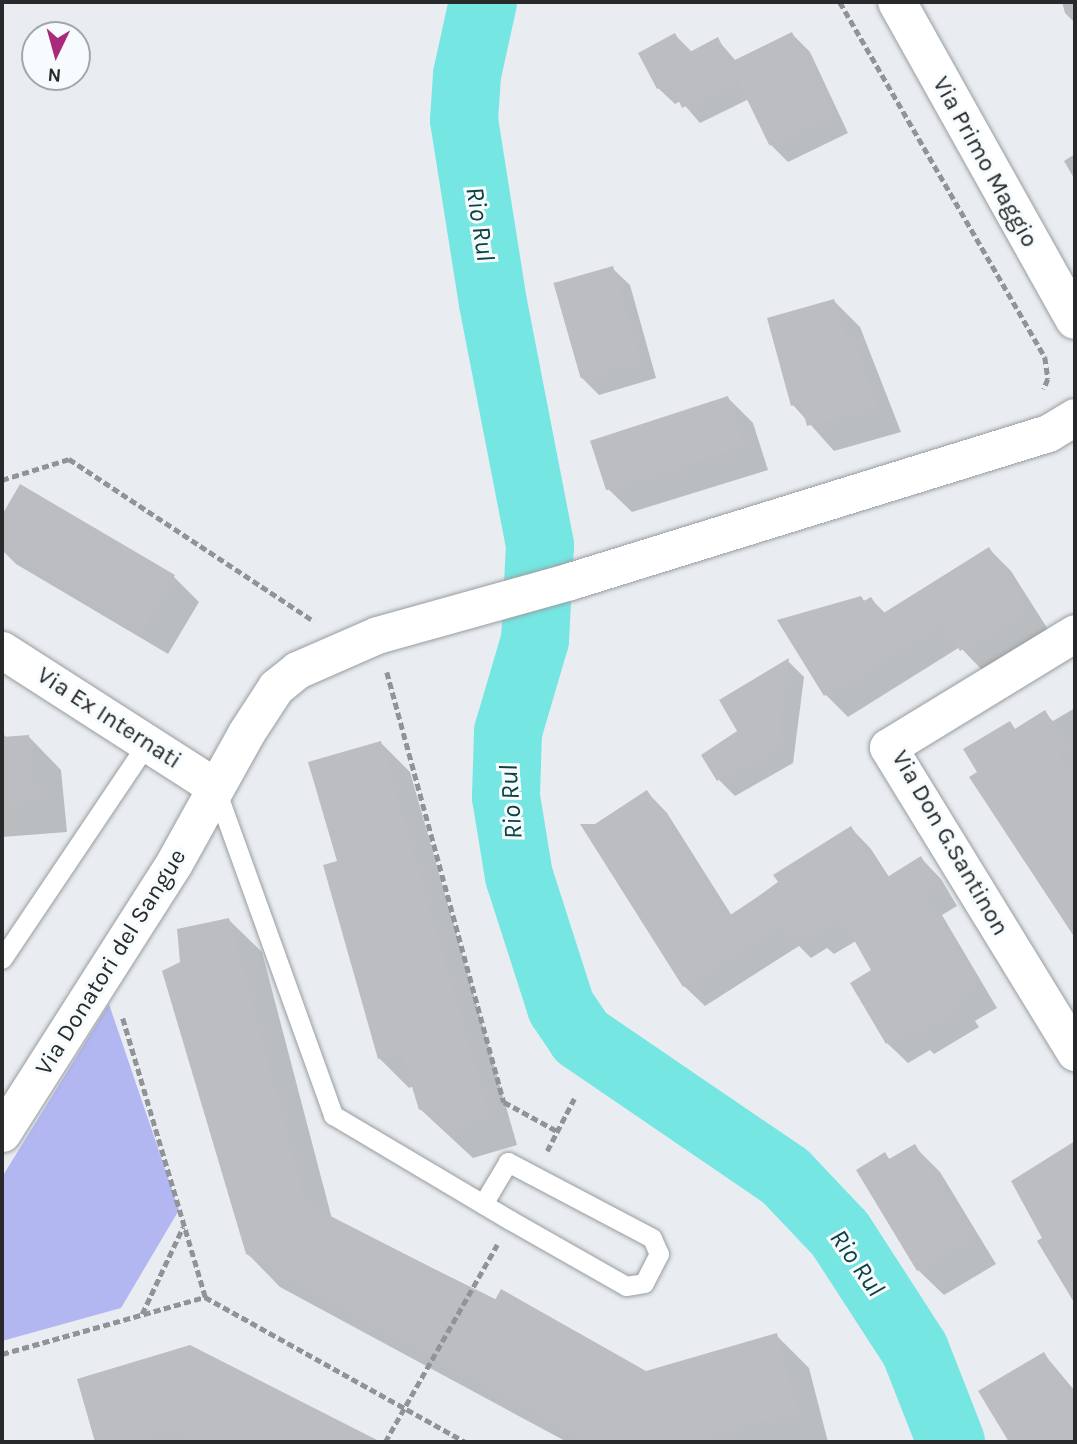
<!DOCTYPE html>
<html>
<head>
<meta charset="utf-8">
<style>
	body { margin:0 }
	#map { position:relative; width:1077px; height:1444px; overflow:hidden; background:#e9edf1; font-family:Karla,sans-serif }
	div>[style] { position:absolute }
	.green>* { inset:0; background:#b2b7f1 }
	.shadow>* { inset:0; background:#0003 }
	.river>* { height:68px; margin:-34px; padding:0 34px; transform-origin:34px; border-radius:34px; background:#76e6e3 }
	.building>* { inset:0; background:#bbbdc2; transform-origin:0 0 }
	.path>* { height:4.5px; margin-top:-2.25px; transform-origin:0; background:repeating-linear-gradient(90deg,#919497 0 7px,transparent 0 10.5px) }
	.roads { filter:drop-shadow(0 0 2px #989da0) drop-shadow(0 0 2px #989da0) }
	.service>* { height:19px; margin:-9.5px; padding:0 9.5px; transform-origin:9.5px; border-radius:9.5px; background:#fff }
	.minor>* { height:37px; margin:-18.5px; padding:0 18.5px; transform-origin:18.5px; border-radius:18.5px; background:#fff }
	.tertiary>* { height:38px; margin:-19px; padding:0 19px; transform-origin:19px; border-radius:19px; background:#fff }
	span { translate:-50% -50%; white-space:nowrap; text-align:center; line-height:1.15; -webkit-text-stroke:6px #f6fbfe; paint-order:stroke }
	.street-label { font-size:24px; color:#27292a }
	.water-label { font-size:26px; color:#0d4241; font-style:italic }
	.frame { position:absolute; inset:0; border:4px solid #27292a; pointer-events:none }
	.north { position:absolute; left:21px; top:21px; width:70px; height:70px; box-sizing:border-box; background:#f6fbfe; border:2px solid #a3a7a9; border-radius:50%; rotate:185deg; font-size:19px; font-weight:700; line-height:28px; text-align:center; color:#27292a }
	.north::after { content:''; display:block; margin:auto; width:24px; height:32px; background:#a92a7a; clip-path:polygon(50% 0,100% 100%,50% 72%,0 100%) }
</style>
</head>
<body>
<div id="map">
	<div class="green">
		<div style="clip-path:polygon(109px 1004px,179px 1210px,121px 1308px,2px 1341px,2px 1177px)"></div>
	</div>
	<div class="shadow">
		<div style="clip-path:polygon(1062px 2px,1075px 2px,1075px 23px,1065px 13px)"></div>
		<div style="clip-path:polygon(792px 34px,810px 52px,848px 133px,788px 162px,770px 144px,749px 99px,700px 123px,681px 101px,675px 104px,658px 88px,675px 35px,692px 52px,717px 39px,736px 61px)"></div>
		<div style="clip-path:polygon(1075px 154px,1075px 180px,1064px 161px)"></div>
		<div style="clip-path:polygon(612px 268px,630px 285px,656px 378px,599px 395px,581px 377px)"></div>
		<div style="clip-path:polygon(834px 301px,860px 327px,901px 432px,834px 451px,793px 405px)"></div>
		<div style="clip-path:polygon(728px 398px,753px 423px,768px 470px,632px 512px,606px 487px)"></div>
		<div style="clip-path:polygon(21px 486px,174px 577px,199px 602px,168px 654px,16px 564px,2px 550px,2px 519px)"></div>
		<div style="clip-path:polygon(989px 549px,1011px 571px,1049px 631px,984px 672px,960px 647px,848px 717px,826px 695px,780px 621px,871px 599px,886px 614px)"></div>
		<div style="clip-path:polygon(788px 661px,804px 677px,793px 763px,735px 796px,719px 780px,740px 731px)"></div>
		<div style="clip-path:polygon(1075px 708px,1075px 932px,979px 772px,1009px 723px,1016px 730px,1044px 713px,1053px 721px)"></div>
		<div style="clip-path:polygon(2px 733px,8px 739px,29px 737px,61px 770px,67px 832px,2px 837px)"></div>
		<div style="clip-path:polygon(381px 743px,410px 772px,517px 1145px,473px 1158px,420px 1109px,414px 1086px,409px 1088px,380px 1059px,339px 862px)"></div>
		<div style="clip-path:polygon(647px 792px,667px 813px,732px 916px,851px 828px,871px 849px,889px 877px,921px 858px,941px 879px,957px 906px,942px 915px,997px 1008px,975px 1021px,979px 1027px,934px 1054px,930px 1050px,908px 1063px,887px 1043px,874px 971px,856px 941px,834px 954px,827px 948px,811px 958px,799px 946px,705px 1006px,684px 986px,595px 826px)"></div>
		<div style="clip-path:polygon(229px 920px,262px 952px,332px 1219px,646px 1373px,776px 1335px,809px 1368px,828px 1442px,567px 1442px,280px 1287px,247px 1253px,182px 962px)"></div>
		<div style="clip-path:polygon(1074px 1144px,1075px 1145px,1075px 1295px,1067px 1287px,1045px 1238px)"></div>
		<div style="clip-path:polygon(914px 1146px,940px 1172px,996px 1264px,944px 1295px,918px 1270px,885px 1155px,891px 1160px)"></div>
		<div style="clip-path:polygon(190px 1347px,370px 1442px,96px 1442px,79px 1380px)"></div>
		<div style="clip-path:polygon(1044px 1354px,1075px 1391px,1075px 1442px,1011px 1442px,981px 1391px)"></div>
	</div>
	<div class="river">
		<div style="left:483px;top:2px;width:75px;rotate:102.4deg"></div>
		<div style="left:467px;top:75px;width:45px;rotate:93.8deg"></div>
		<div style="left:464px;top:120px;width:185px;rotate:81deg"></div>
		<div style="left:493px;top:303px;width:247px;rotate:79deg"></div>
		<div style="left:540px;top:545px;width:95px;rotate:93deg"></div>
		<div style="left:535px;top:640px;width:96px;rotate:106.4deg"></div>
		<div style="left:508px;top:732px;width:65px;rotate:91.8deg"></div>
		<div style="left:506px;top:797px;width:80px;rotate:80.7deg"></div>
		<div style="left:519px;top:876px;width:138px;rotate:72.2deg"></div>
		<div style="left:561px;top:1007px;width:36px;rotate:56deg"></div>
		<div style="left:581px;top:1037px;width:247px;rotate:34.3deg"></div>
		<div style="left:785px;top:1176px;width:80px;rotate:46.5deg"></div>
		<div style="left:840px;top:1234px;width:138px;rotate:57.1deg"></div>
		<div style="left:915px;top:1350px;width:99px;rotate:68.6deg"></div>
	</div>
	<div class="building">
		<div style="left:792px;top:32px;width:92px;height:70px;rotate:64deg"></div>
		<div style="clip-path:polygon(675px 33px,686px 54px,718px 37px,738px 80px,682px 108px,670px 82px,657px 89px,638px 53px)"></div>
		<div style="left:613px;top:266px;width:99px;height:62px;rotate:74deg"></div>
		<div style="clip-path:polygon(834px 299px,847px 343px,854px 341px,876px 407px,807px 426px,801px 403px,791px 406px,767px 318px)"></div>
		<div style="left:728px;top:396px;width:52px;height:145px;rotate:72deg"></div>
		<div style="clip-path:polygon(20px 484px,175px 575px,142px 630px,2px 547px,2px 515px)"></div>
		<div style="clip-path:polygon(989px 547px,1028px 609px,960px 651px,942px 622px,824px 696px,777px 620px,861px 596px,864px 601px,871px 597px,882px 614px)"></div>
		<div style="clip-path:polygon(789px 658px,777px 746px,717px 781px,701px 755px,737px 731px,719px 700px)"></div>
		<div style="clip-path:polygon(1045px 710px,1068px 748px,1058px 754px,1075px 782px,1075px 938px,969px 777px,977px 772px,963px 749px,1010px 721px,1015px 729px)"></div>
		<div style="clip-path:polygon(29px 735px,35px 800px,2px 803px,2px 737px)"></div>
		<div style="clip-path:polygon(381px 741px,489px 1116px,443px 1130px,436px 1105px,419px 1110px,402px 1053px,378px 1059px,323px 865px,337px 861px,308px 762px)"></div>
		<div style="clip-path:polygon(647px 790px,727px 917px,779px 883px,773px 875px,851px 826px,884px 879px,921px 856px,937px 885px,923px 894px,978px 987px,956px 1000px,959px 1006px,912px 1034px,909px 1030px,886px 1044px,850px 983px,871px 970px,841px 917px,812px 935px,807px 927px,789px 939px,780px 924px,683px 987px,580px 824px,595px 824px)"></div>
		<div style="clip-path:polygon(229px 918px,305px 1203px,495px 1300px,501px 1289px,646px 1371px,777px 1333px,797px 1411px,682px 1442px,592px 1442px,246px 1254px,162px 971px,180px 962px,177px 929px)"></div>
		<div style="clip-path:polygon(1075px 1141px,1075px 1304px,1037px 1241px,1042px 1238px,1011px 1181px)"></div>
		<div style="clip-path:polygon(915px 1144px,971px 1238px,917px 1271px,856px 1170px,885px 1152px,889px 1159px)"></div>
		<div style="clip-path:polygon(190px 1345px,381px 1442px,198px 1442px,172px 1429px,124px 1442px,95px 1442px,77px 1379px)"></div>
		<div style="clip-path:polygon(1044px 1352px,1075px 1404px,1075px 1442px,1009px 1442px,978px 1391px)"></div>
	</div>
	<div class="path">
		<div style="left:840px;top:2px;width:410px;rotate:60deg"></div>
		<div style="left:1045px;top:357px;width:22px;rotate:82deg"></div>
		<div style="left:1048px;top:379px;width:11px;rotate:112deg"></div>
		<div style="left:2px;top:480px;width:70px;rotate:-17.4deg"></div>
		<div style="left:69px;top:459px;width:294px;rotate:33.5deg"></div>
		<div style="left:387px;top:672px;width:446px;rotate:74.8deg"></div>
		<div style="left:504px;top:1102px;width:60px;rotate:28.7deg"></div>
		<div style="left:547px;top:1151px;width:59px;rotate:-62.6deg"></div>
		<div style="left:205px;top:1297px;width:299px;rotate:29.1deg"></div>
		<div style="left:142px;top:1314px;width:96px;rotate:-64.8deg"></div>
		<div style="left:2px;top:1354px;width:211px;rotate:-15.7deg"></div>
		<div style="left:205px;top:1297px;width:292px;rotate:-106.5deg"></div>
		<div style="left:385px;top:1442px;width:227px;rotate:-60.4deg"></div>
	</div>
	<div class="roads">
		<div class="service">
			<div style="left:215px;top:787px;width:349px;rotate:70.2deg"></div>
			<div style="left:333px;top:1115px;width:206px;rotate:30.7deg"></div>
			<div style="left:510px;top:1220px;width:133px;rotate:29.6deg"></div>
			<div style="left:626px;top:1286px;width:18px;rotate:-9deg"></div>
			<div style="left:644px;top:1283px;width:33px;rotate:-63deg"></div>
			<div style="left:659px;top:1254px;width:17px;rotate:-114deg"></div>
			<div style="left:652px;top:1238px;width:163px;rotate:-152.2deg"></div>
			<div style="left:508px;top:1162px;width:49px;rotate:120.8deg"></div>
			<div style="left:2px;top:959px;width:260px;rotate:-56.1deg"></div>
		</div>
		<div class="minor">
			<div style="left:1075px;top:633px;width:219px;rotate:148.6deg"></div>
			<div style="left:888px;top:747px;width:358px;rotate:58.5deg"></div>
			<div style="left:2px;top:650px;width:253px;rotate:32.7deg"></div>
			<div style="left:2px;top:1133px;width:320px;rotate:-57.5deg"></div>
			<div style="left:174px;top:863px;width:149px;rotate:-61deg"></div>
			<div style="left:246px;top:733px;width:55px;rotate:-56.9deg"></div>
			<div style="left:276px;top:687px;width:27px;rotate:-39deg"></div>
			<div style="left:297px;top:670px;width:87px;rotate:-23.6deg"></div>
			<div style="left:377px;top:635px;width:200px;rotate:-15.6deg"></div>
			<div style="left:570px;top:581px;width:500px;rotate:-17.2deg"></div>
			<div style="left:1048px;top:433px;width:31px;rotate:-31deg"></div>
		</div>
		<div class="tertiary">
			<div style="left:897px;top:2px;width:364px;rotate:60.8deg"></div>
		</div>
	</div>
	<div class="street-label">
		<span style="left:985px;top:162px;rotate:61deg">Via Primo Maggio</span>
		<span style="left:109px;top:718px;rotate:33deg">Via Ex Internati</span>
		<span style="left:950px;top:843px;rotate:60deg">Via Don G.Santinon</span>
		<span style="left:111px;top:962px;rotate:-58deg">Via Donatori del Sangue</span>
	</div>
	<div class="water-label">
		<span style="left:480px;top:224px;rotate:81deg">Rio Rul</span>
		<span style="left:511px;top:802px;rotate:-94deg">Rio Rul</span>
		<span style="left:857px;top:1263px;rotate:55deg">Rio Rul</span>
	</div>
	<div class="frame"></div>
	<div class="north">N</div>
</div>
</body>
</html>
